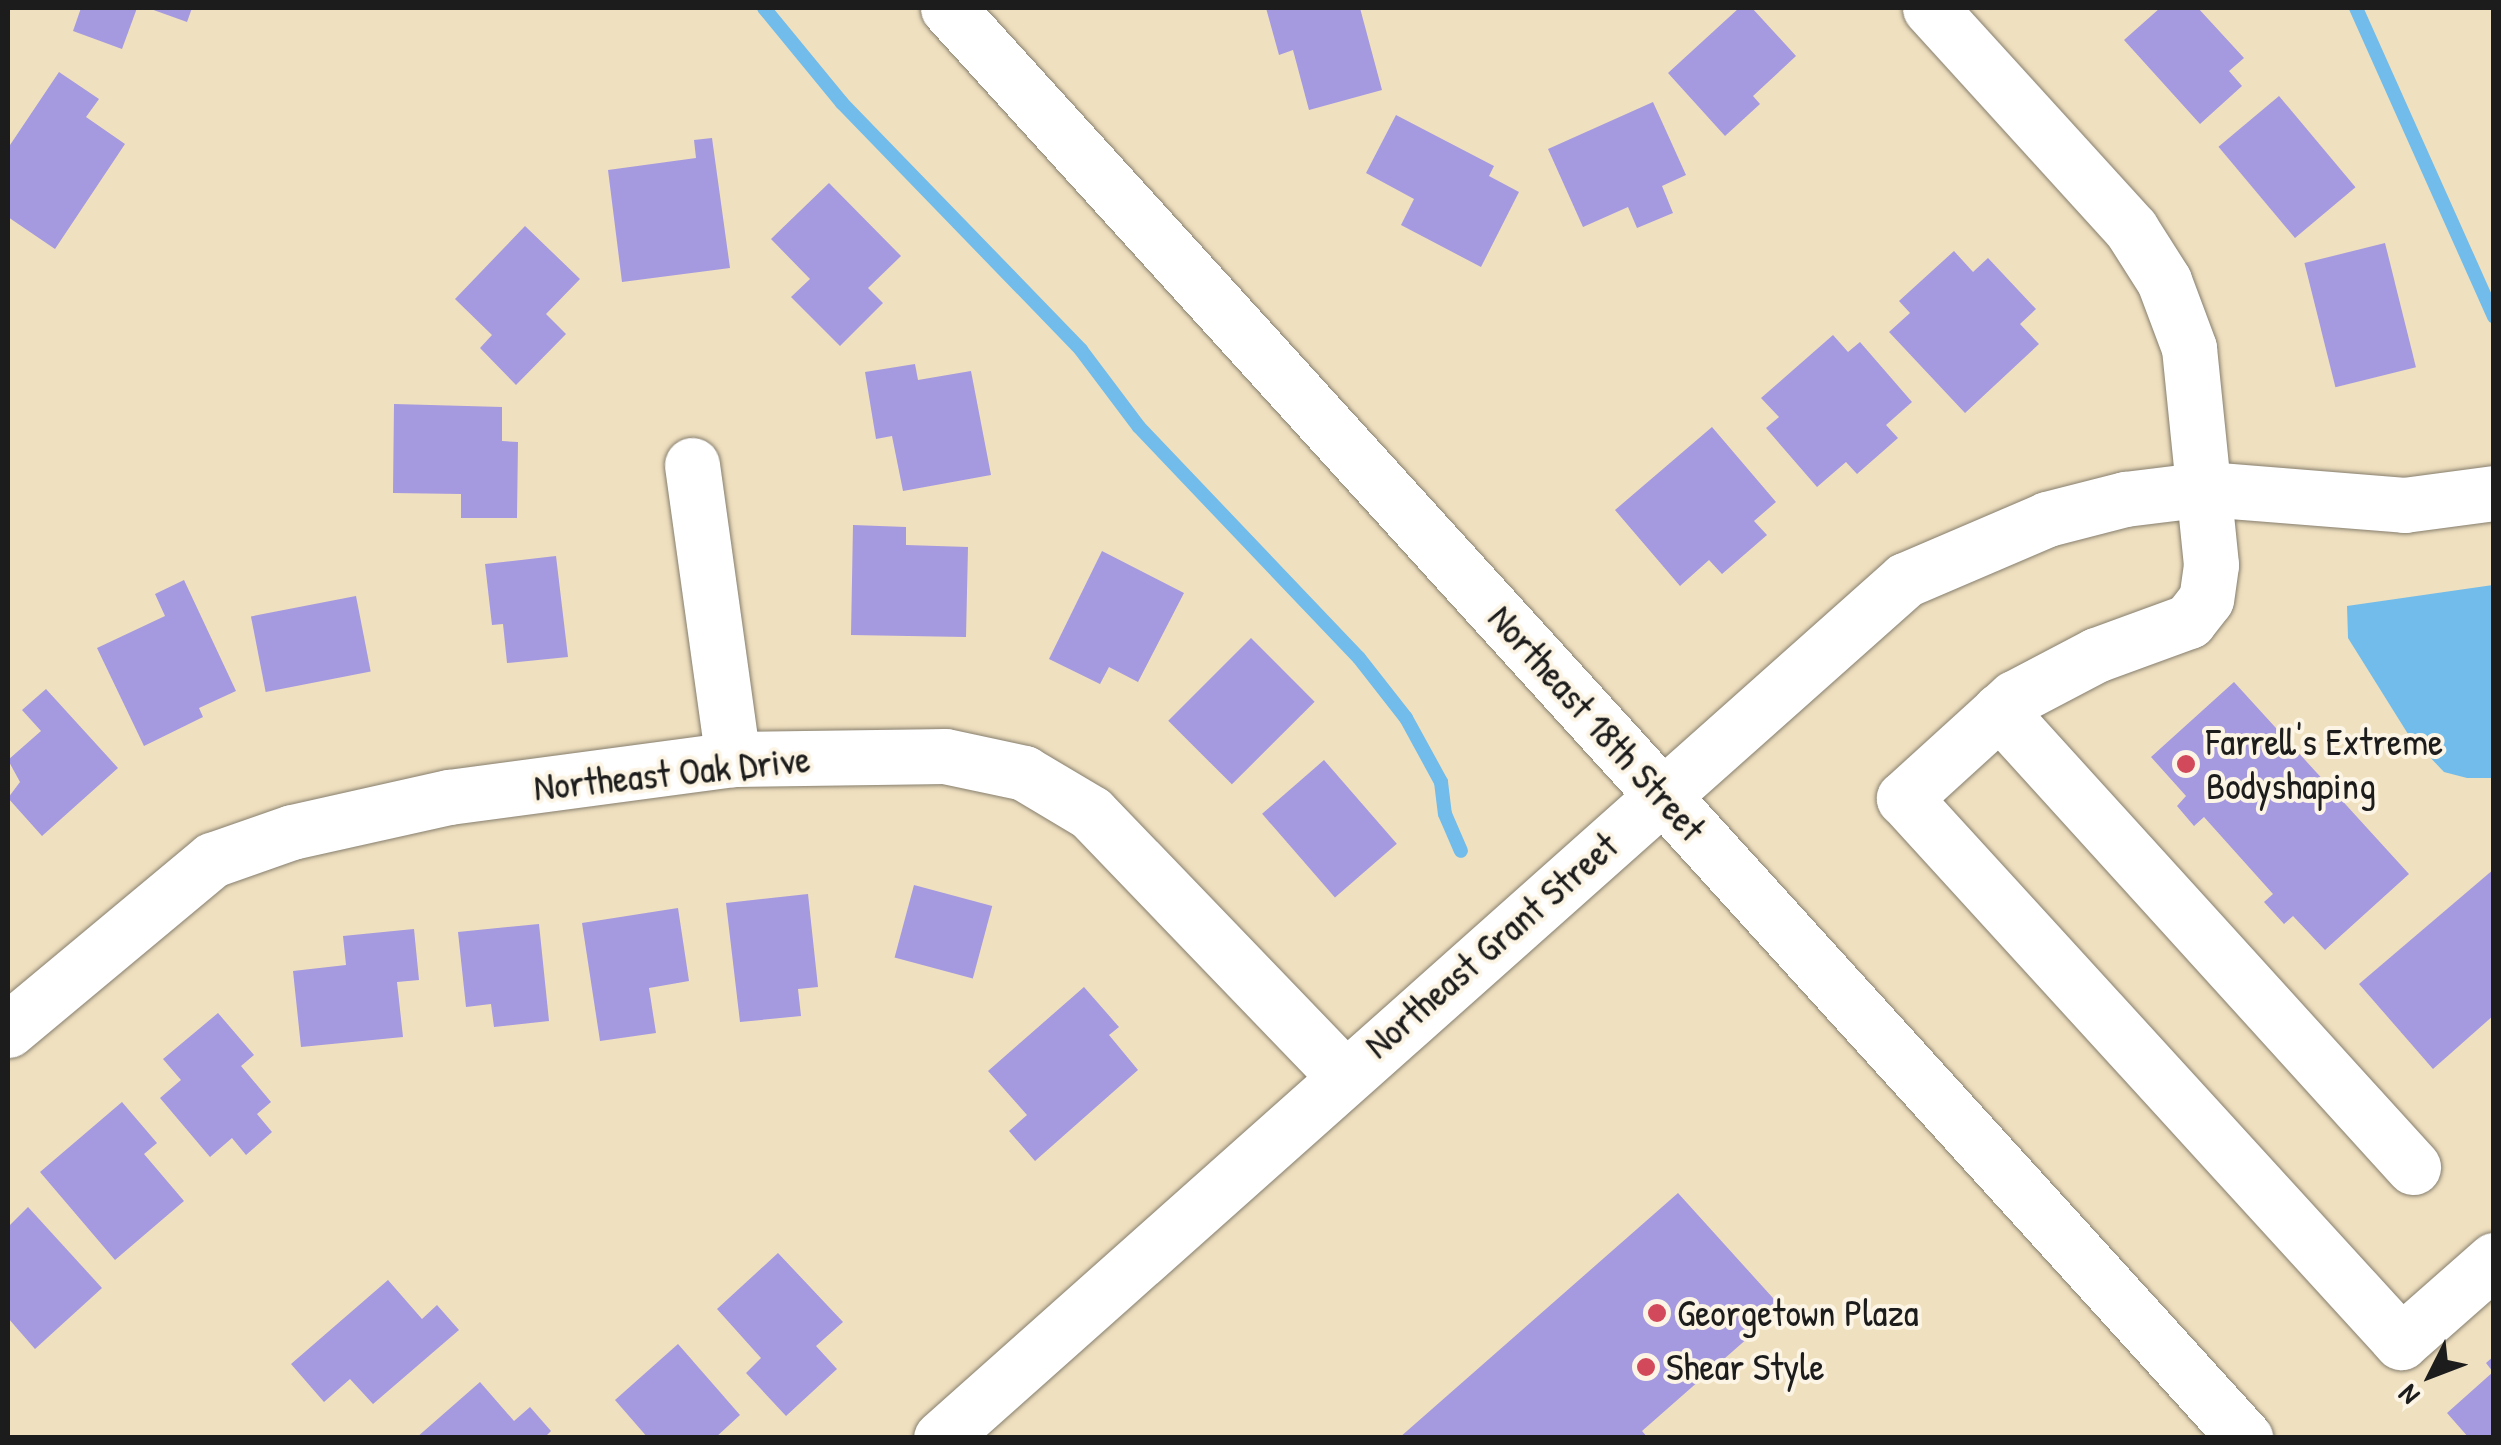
<!DOCTYPE html>
<html>
<head>
<meta charset="utf-8">
<style>
	body { margin:0 }
	#map { position:relative; width:2501px; height:1445px; overflow:hidden; background:#efe0bf; font-family:"Patrick Hand",sans-serif }
	div>[style] { position:absolute }
	.water>* { inset:0; background:#71bcea }
	.stream>* { height:14px; margin:-7px; padding:0 7px; transform-origin:7px; border-radius:7px; background:#71bcea }
	.building>* { inset:0; background:#a599e0; transform-origin:0 0 }
	.roads { filter:drop-shadow(0 0 2px #867e6e) drop-shadow(0 0 2px #867e6e) }
	.minor>* { height:55px; margin:-27.5px; padding:0 27.5px; transform-origin:27.5px; border-radius:27.5px; background:#fff }
	.major>* { height:55px; margin:-27.5px; padding:0 27.5px; transform-origin:27.5px; border-radius:27.5px; background:#fff }
	.dots>* { width:28px; height:28px; translate:-50% -50%; box-sizing:border-box; border:5px solid #fcf5e5; border-radius:50% }
	span { translate:-50% -50%; white-space:nowrap; text-align:center; line-height:1.15; -webkit-text-stroke:8px #fcf5e5; paint-order:stroke }
	.street-label { font-size:38px; color:#1c1c1c }
	.poi-label { font-size:38px; color:#1c1c1c }
	.left { translate:0 -50%; text-align:left }
	.frame { position:absolute; inset:0; border:10px solid #1c1c1c; pointer-events:none }
	.north { position:absolute; left:2381px; top:1325px; width:100px; height:100px; -webkit-text-stroke:8px #fcf5e5; paint-order:stroke; rotate:228deg; font-size:28px; font-weight:700; line-height:40px; text-align:center; color:#1c1c1c }
	.north::after { content:''; display:block; margin:auto; width:35px; height:45px; background:#1c1c1c; clip-path:polygon(50% 0,100% 100%,50% 72%,0 100%) }
</style>
</head>
<body>
<div id="map">
	<div class="water">
		<div style="clip-path:polygon(2493px 585px,2493px 778px,2467px 778px,2444px 772px,2408px 734px,2348px 638px,2347px 606px)"></div>
	</div>
	<div class="stream">
		<div style="left:764px;top:8px;width:123px;rotate:50.6deg"></div>
		<div style="left:842px;top:103px;width:344px;rotate:45.9deg"></div>
		<div style="left:1081px;top:350px;width:96px;rotate:53deg"></div>
		<div style="left:1139px;top:427px;width:319px;rotate:46.4deg"></div>
		<div style="left:1359px;top:658px;width:76px;rotate:51.9deg"></div>
		<div style="left:1406px;top:718px;width:73px;rotate:61.3deg"></div>
		<div style="left:1441px;top:782px;width:32px;rotate:83deg"></div>
		<div style="left:1445px;top:814px;width:40px;rotate:66.6deg"></div>
		<div style="left:2356px;top:8px;width:338px;rotate:65.9deg"></div>
	</div>
	<div class="building">
		<div style="clip-path:polygon(81px 8px,137px 8px,122px 49px,73px 31px)"></div>
		<div style="clip-path:polygon(148px 8px,192px 8px,187px 22px)"></div>
		<div style="clip-path:polygon(1266px 8px,1360px 8px,1382px 90px,1309px 110px,1293px 50px,1279px 55px)"></div>
		<div style="clip-path:polygon(1739px 8px,1752px 8px,1796px 56px,1753px 96px,1760px 104px,1725px 136px,1668px 73px)"></div>
		<div style="clip-path:polygon(2160px 8px,2198px 8px,2244px 58px,2229px 71px,2242px 86px,2200px 124px,2124px 40px)"></div>
		<div style="clip-path:polygon(59px 72px,99px 99px,86px 117px,125px 144px,55px 249px,8px 217px,8px 148px)"></div>
		<div style="left:2279px;top:96px;width:119px;height:79px;rotate:50deg"></div>
		<div style="clip-path:polygon(1653px 102px,1686px 175px,1662px 186px,1673px 213px,1637px 228px,1628px 207px,1583px 227px,1548px 149px)"></div>
		<div style="clip-path:polygon(1396px 115px,1494px 166px,1489px 176px,1519px 192px,1481px 267px,1401px 225px,1414px 199px,1366px 173px)"></div>
		<div style="clip-path:polygon(712px 138px,730px 268px,622px 282px,608px 170px,696px 158px,694px 140px)"></div>
		<div style="clip-path:polygon(829px 183px,901px 256px,868px 288px,883px 303px,840px 346px,791px 297px,810px 279px,771px 239px)"></div>
		<div style="clip-path:polygon(525px 226px,580px 279px,546px 314px,566px 334px,516px 385px,480px 348px,492px 335px,455px 299px)"></div>
		<div style="left:2385px;top:243px;width:128px;height:83px;rotate:76deg"></div>
		<div style="clip-path:polygon(1954px 251px,1973px 272px,1988px 258px,2036px 309px,2020px 324px,2039px 344px,1965px 413px,1889px 332px,1910px 313px,1899px 301px)"></div>
		<div style="clip-path:polygon(1833px 335px,1848px 352px,1860px 342px,1912px 402px,1886px 425px,1898px 438px,1857px 474px,1846px 462px,1817px 487px,1766px 428px,1779px 417px,1761px 398px)"></div>
		<div style="clip-path:polygon(915px 364px,918px 380px,971px 371px,991px 475px,903px 491px,892px 436px,876px 439px,865px 372px)"></div>
		<div style="clip-path:polygon(394px 404px,502px 407px,502px 441px,518px 442px,517px 518px,461px 518px,461px 494px,393px 493px)"></div>
		<div style="clip-path:polygon(1712px 427px,1776px 502px,1754px 521px,1767px 535px,1722px 574px,1709px 560px,1680px 586px,1615px 510px)"></div>
		<div style="clip-path:polygon(853px 525px,906px 527px,906px 545px,968px 547px,966px 637px,851px 635px)"></div>
		<div style="clip-path:polygon(1102px 551px,1184px 593px,1138px 682px,1109px 667px,1100px 684px,1049px 659px)"></div>
		<div style="clip-path:polygon(556px 556px,568px 657px,507px 663px,503px 624px,492px 625px,485px 564px)"></div>
		<div style="clip-path:polygon(184px 580px,236px 691px,199px 708px,203px 717px,144px 746px,97px 648px,165px 616px,155px 594px)"></div>
		<div style="left:356px;top:596px;width:77px;height:107px;rotate:79deg"></div>
		<div style="left:1251px;top:638px;width:90px;height:117px;rotate:45deg"></div>
		<div style="clip-path:polygon(2234px 682px,2409px 874px,2325px 950px,2293px 916px,2284px 924px,2264px 902px,2273px 894px,2204px 817px,2194px 826px,2177px 806px,2186px 796px,2151px 757px)"></div>
		<div style="clip-path:polygon(46px 689px,118px 768px,42px 836px,8px 798px,20px 782px,8px 760px,41px 731px,22px 710px)"></div>
		<div style="left:1324px;top:760px;width:111px;height:82px;rotate:49deg"></div>
		<div style="clip-path:polygon(2494px 869px,2494px 1015px,2433px 1069px,2359px 984px)"></div>
		<div style="left:914px;top:885px;width:81px;height:75px;rotate:15deg"></div>
		<div style="clip-path:polygon(808px 894px,818px 987px,798px 989px,801px 1016px,740px 1022px,726px 903px)"></div>
		<div style="clip-path:polygon(678px 908px,689px 981px,649px 988px,656px 1033px,600px 1041px,582px 923px)"></div>
		<div style="clip-path:polygon(539px 924px,549px 1021px,494px 1027px,491px 1004px,466px 1007px,458px 932px)"></div>
		<div style="clip-path:polygon(414px 929px,419px 980px,397px 982px,403px 1037px,301px 1047px,293px 971px,346px 965px,343px 936px)"></div>
		<div style="clip-path:polygon(1084px 987px,1119px 1027px,1109px 1035px,1138px 1070px,1035px 1161px,1009px 1131px,1027px 1115px,988px 1071px)"></div>
		<div style="clip-path:polygon(218px 1013px,254px 1055px,241px 1066px,271px 1102px,257px 1114px,272px 1132px,246px 1155px,232px 1138px,210px 1157px,160px 1098px,181px 1080px,163px 1059px)"></div>
		<div style="clip-path:polygon(122px 1102px,157px 1143px,144px 1154px,184px 1201px,115px 1260px,40px 1172px)"></div>
		<div style="clip-path:polygon(1678px 1193px,1782px 1308px,1642px 1431px,1648px 1438px,1399px 1438px)"></div>
		<div style="clip-path:polygon(28px 1207px,102px 1288px,35px 1349px,8px 1318px,8px 1227px)"></div>
		<div style="clip-path:polygon(778px 1253px,843px 1322px,816px 1346px,837px 1369px,786px 1416px,746px 1373px,761px 1358px,717px 1309px)"></div>
		<div style="clip-path:polygon(388px 1280px,422px 1319px,437px 1305px,459px 1330px,373px 1404px,350px 1379px,324px 1402px,291px 1364px)"></div>
		<div style="clip-path:polygon(678px 1344px,740px 1415px,715px 1438px,648px 1438px,615px 1400px)"></div>
		<div style="clip-path:polygon(2494px 1356px,2494px 1438px,2469px 1438px,2447px 1413px,2493px 1372px,2486px 1363px)"></div>
		<div style="clip-path:polygon(480px 1382px,514px 1421px,530px 1407px,551px 1431px,544px 1438px,416px 1438px)"></div>
	</div>
	<div class="roads">
		<div class="minor">
			<div style="left:1930px;top:8px;width:299px;rotate:47.7deg"></div>
			<div style="left:2131px;top:229px;width:62px;rotate:57.6deg"></div>
			<div style="left:2164px;top:281px;width:72px;rotate:69.5deg"></div>
			<div style="left:2189px;top:348px;width:218px;rotate:84.2deg"></div>
			<div style="left:2211px;top:565px;width:34px;rotate:98deg"></div>
			<div style="left:2206px;top:599px;width:28px;rotate:128deg"></div>
			<div style="left:2189px;top:621px;width:99px;rotate:159.9deg"></div>
			<div style="left:2096px;top:655px;width:93px;rotate:152.3deg"></div>
			<div style="left:2014px;top:698px;width:149px;rotate:137.7deg"></div>
			<div style="left:1904px;top:798px;width:737px;rotate:47.59deg"></div>
			<div style="left:2401px;top:1342px;width:124px;rotate:-41.4deg"></div>
			<div style="left:692px;top:465px;width:297px;rotate:82.1deg"></div>
			<div style="left:1999px;top:711px;width:616px;rotate:47.76deg"></div>
			<div style="left:8px;top:1030px;width:266px;rotate:-39.8deg"></div>
			<div style="left:212px;top:860px;width:85px;rotate:-19.3deg"></div>
			<div style="left:292px;top:832px;width:161px;rotate:-12.6deg"></div>
			<div style="left:449px;top:797px;width:287px;rotate:-7.6deg"></div>
			<div style="left:733px;top:759px;width:212px;rotate:-0.8deg"></div>
			<div style="left:945px;top:756px;width:81px;rotate:12.1deg"></div>
			<div style="left:1024px;top:773px;width:78px;rotate:30.8deg"></div>
			<div style="left:1091px;top:813px;width:364px;rotate:46.1deg"></div>
			<div style="left:941px;top:1438px;width:1291px;rotate:-41.67deg"></div>
			<div style="left:1905px;top:580px;width:155px;rotate:-23.2deg"></div>
			<div style="left:2047px;top:519px;width:81px;rotate:-14.4deg"></div>
			<div style="left:2125px;top:499px;width:82px;rotate:-7deg"></div>
			<div style="left:2206px;top:489px;width:199px;rotate:4.6deg"></div>
			<div style="left:2404px;top:505px;width:91px;rotate:-7.6deg"></div>
		</div>
		<div class="major">
			<div style="left:948px;top:8px;width:1931px;rotate:47.79deg"></div>
		</div>
	</div>
	<div class="dots">
		<div style="left:2186px;top:764px;background:#d1495b"></div>
		<div style="left:1657px;top:1313px;background:#d1495b"></div>
		<div style="left:1646px;top:1367px;background:#d1495b"></div>
	</div>
	<div class="street-label">
		<span style="left:1597px;top:723px;rotate:48deg">Northeast 18th Street</span>
		<span style="left:672px;top:773px;rotate:-6deg">Northeast Oak Drive</span>
		<span style="left:1491px;top:945px;rotate:-41deg">Northeast Grant Street</span>
	</div>
	<div class="poi-label">
		<span class="left" style="left:2206px;top:764px">Farrell's Extreme<br>Bodyshaping</span>
		<span class="left" style="left:1677px;top:1313px">Georgetown Plaza</span>
		<span class="left" style="left:1666px;top:1367px">Shear Style</span>
	</div>
	<div class="frame"></div>
	<div class="north">N</div>
</div>
</body>
</html>
